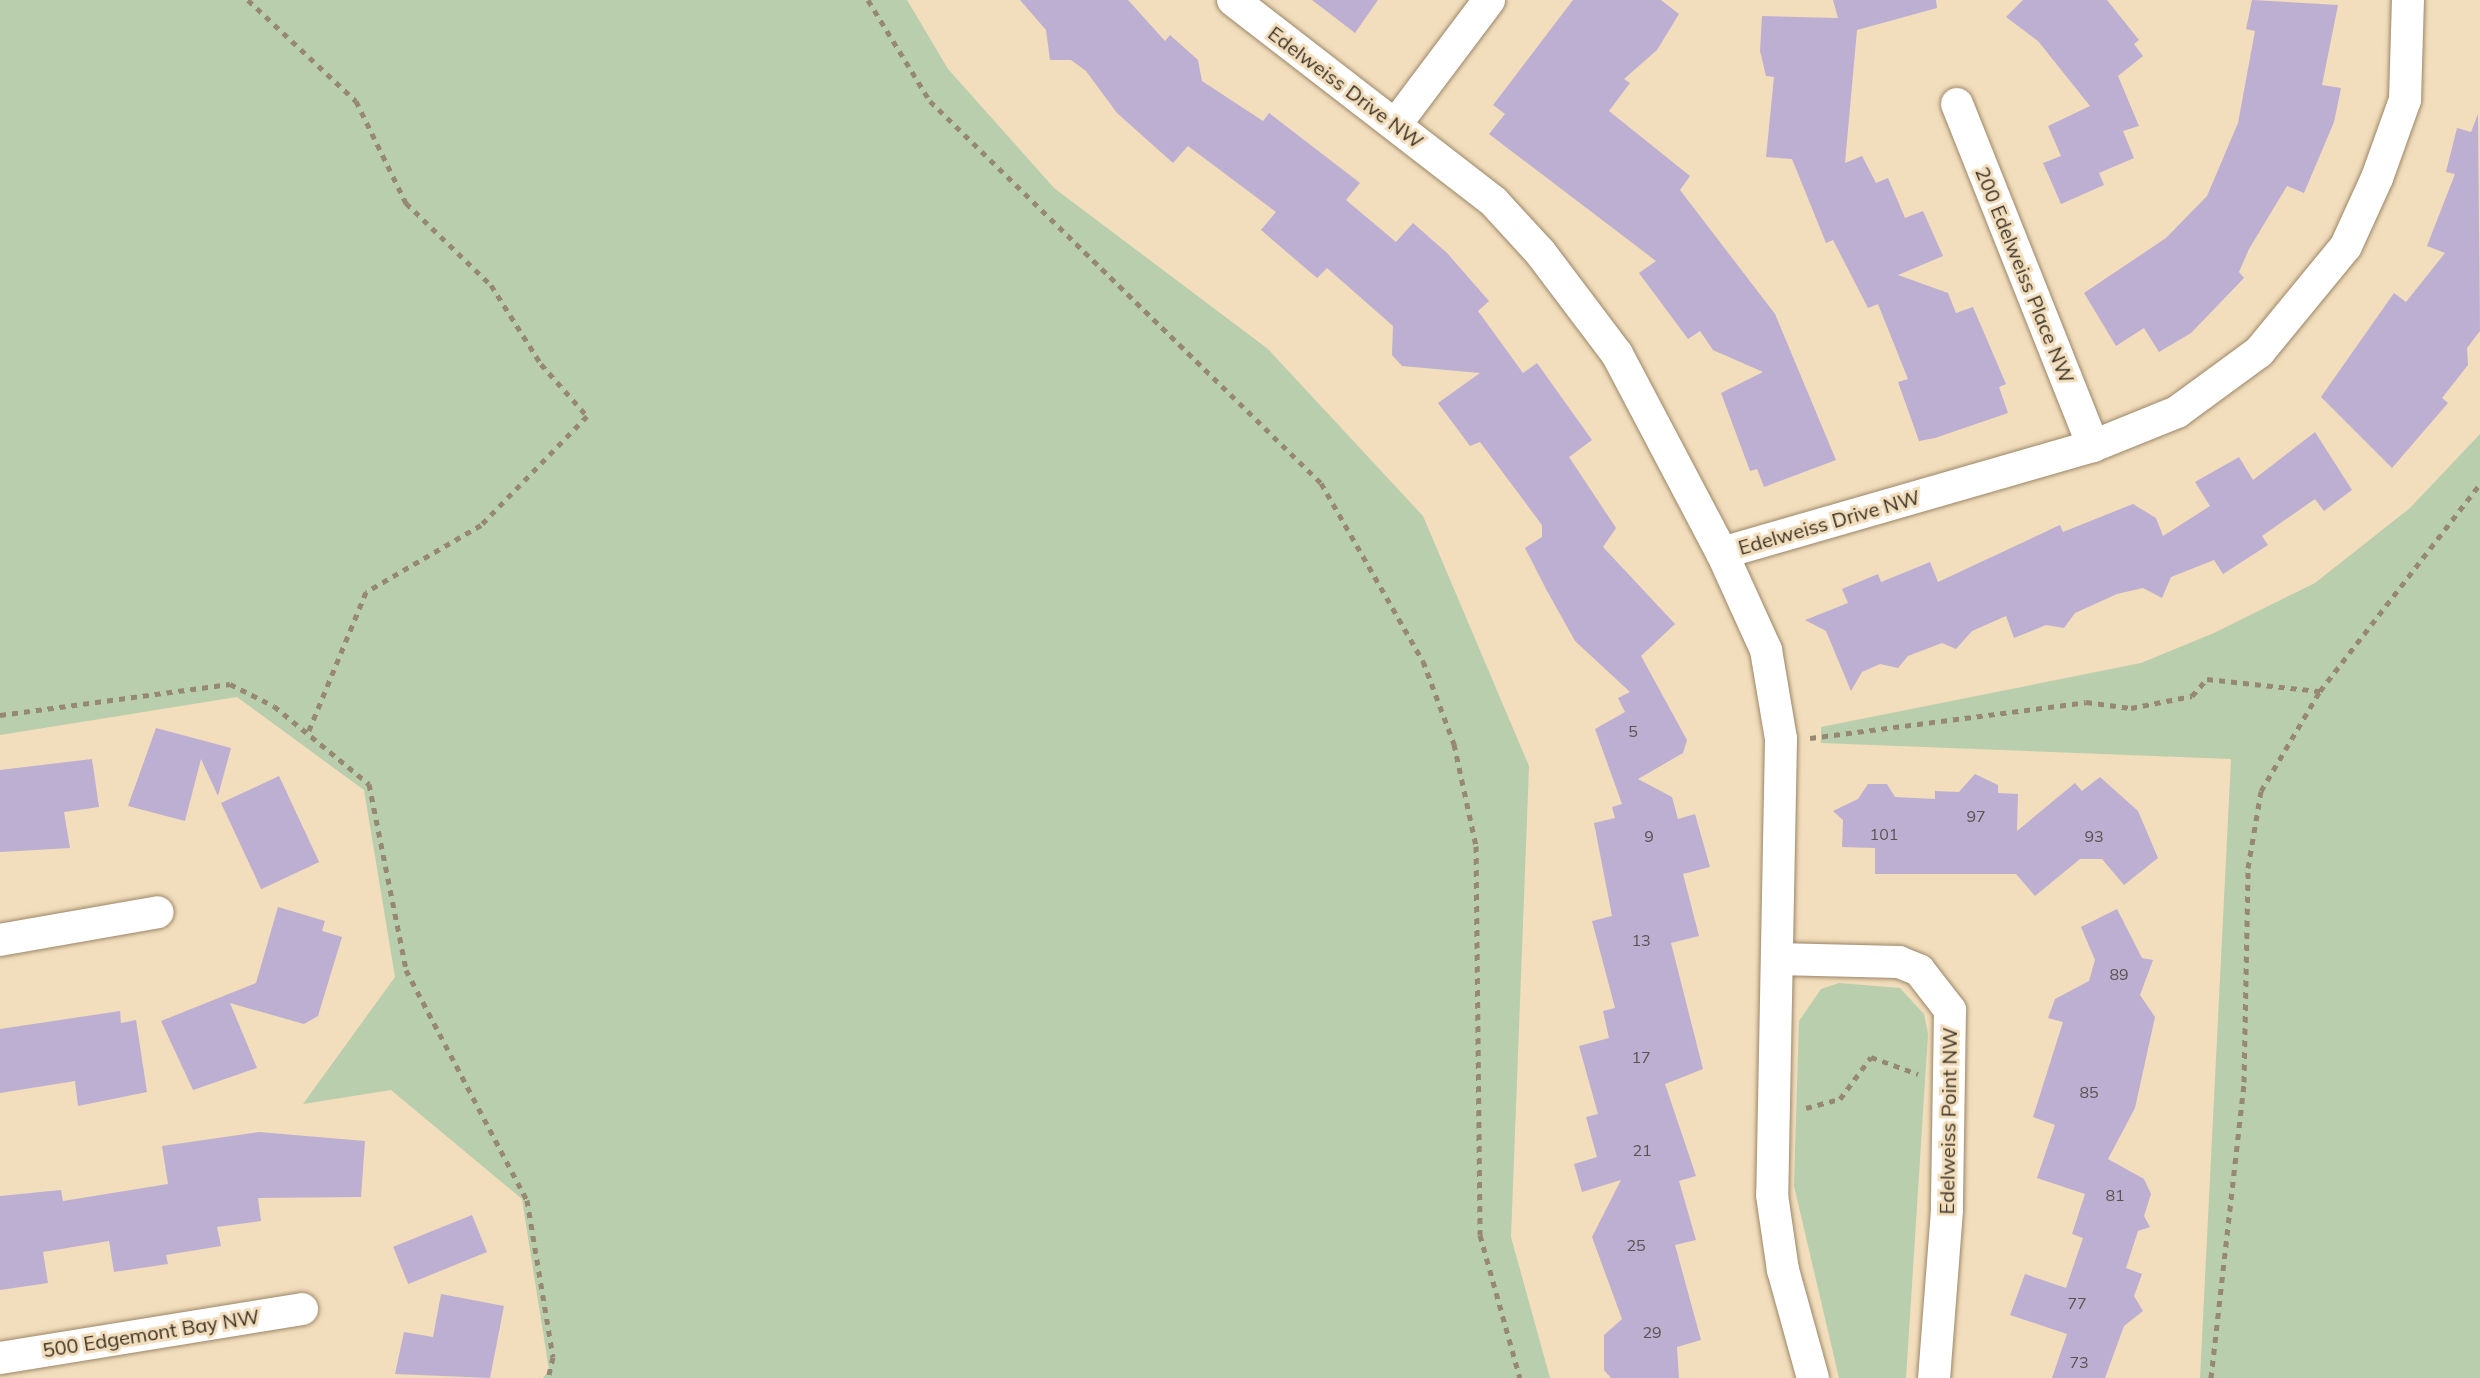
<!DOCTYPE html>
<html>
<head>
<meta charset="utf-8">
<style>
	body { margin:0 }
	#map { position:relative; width:2480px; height:1378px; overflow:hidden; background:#f2ddbc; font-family:Mulish,sans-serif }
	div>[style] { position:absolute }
	.green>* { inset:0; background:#b8cead }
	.building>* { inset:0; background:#bdafd1; transform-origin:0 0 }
	.path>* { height:5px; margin-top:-2.5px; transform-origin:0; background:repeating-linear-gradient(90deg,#968871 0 6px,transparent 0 12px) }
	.roads { filter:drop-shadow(0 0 2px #9a8768) drop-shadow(0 0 2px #9a8768) }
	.street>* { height:32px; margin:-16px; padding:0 16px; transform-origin:16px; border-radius:16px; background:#fff }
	span { translate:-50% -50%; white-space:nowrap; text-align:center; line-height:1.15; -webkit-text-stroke:6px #f2ddbc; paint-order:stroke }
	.number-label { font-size:16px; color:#5c5251 }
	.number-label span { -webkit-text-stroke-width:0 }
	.street-label { font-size:20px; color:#3b3326 }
</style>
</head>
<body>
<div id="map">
	<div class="green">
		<div style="clip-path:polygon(0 0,907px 0,948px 69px,1054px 188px,1268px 349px,1423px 516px,1529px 766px,1511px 1237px,1550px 1378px,543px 1378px,549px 1370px,522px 1199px,391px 1090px,303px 1104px,395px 977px,364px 790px,237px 697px,0 735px)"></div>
		<div style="clip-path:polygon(2480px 434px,2480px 1378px,2200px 1378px,2231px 759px,1821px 743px,1821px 727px,2141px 663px,2214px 633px,2315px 583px,2410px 508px)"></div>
		<div style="clip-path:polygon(1839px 983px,1900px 988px,1924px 1014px,1928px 1034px,1906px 1378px,1839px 1378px,1794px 1186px,1799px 1021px,1821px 989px)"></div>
	</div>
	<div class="building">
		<div style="clip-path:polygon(1020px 0,1128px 0,1165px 41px,1170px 35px,1198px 60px,1202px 81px,1263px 121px,1269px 113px,1360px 183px,1346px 200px,1396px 242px,1413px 223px,1447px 253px,1489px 301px,1478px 311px,1523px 373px,1537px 363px,1592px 440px,1569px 457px,1616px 528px,1603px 547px,1675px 624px,1641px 656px,1687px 740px,1683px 753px,1638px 779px,1672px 797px,1678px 819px,1695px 814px,1710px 867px,1683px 874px,1699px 936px,1671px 943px,1703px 1069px,1665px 1084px,1696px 1176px,1679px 1181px,1696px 1240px,1675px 1245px,1701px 1340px,1677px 1347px,1679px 1378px,1611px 1378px,1604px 1370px,1604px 1335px,1622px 1319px,1592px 1237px,1621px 1180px,1582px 1192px,1574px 1164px,1597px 1157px,1586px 1117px,1598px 1114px,1579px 1046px,1609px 1038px,1603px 1011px,1615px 1008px,1592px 921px,1612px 916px,1594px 823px,1615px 818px,1612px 807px,1622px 804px,1595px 729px,1625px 712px,1618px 698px,1630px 692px,1575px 641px,1546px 589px,1525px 548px,1542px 537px,1542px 525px,1480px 442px,1470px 446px,1438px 403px,1480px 373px,1402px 366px,1392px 355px,1393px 326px,1327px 268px,1317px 278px,1261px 230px,1276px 212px,1188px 146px,1173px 163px,1117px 113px,1086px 71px,1071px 60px,1050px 60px,1046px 30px)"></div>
		<div style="clip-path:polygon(1312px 0,1378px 0,1355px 33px)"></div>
		<div style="clip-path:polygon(1573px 0,1661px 0,1679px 14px,1657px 50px,1624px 79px,1630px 83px,1609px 111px,1690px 176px,1680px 190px,1775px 314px,1836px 460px,1764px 487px,1757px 469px,1750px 471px,1721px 393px,1763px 372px,1713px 350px,1700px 331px,1688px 339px,1639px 273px,1656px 261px,1489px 134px,1505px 114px,1493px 105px)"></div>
		<div style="clip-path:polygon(1833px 0,1936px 0,1937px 8px,1857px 30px,1845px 163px,1862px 156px,1876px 183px,1888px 178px,1905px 218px,1923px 211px,1943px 256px,1898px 275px,1948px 293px,1956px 313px,1973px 307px,2006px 384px,1999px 387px,2008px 413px,1935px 438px,1919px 441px,1898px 382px,1908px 379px,1878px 304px,1868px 308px,1833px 240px,1826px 243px,1792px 159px,1766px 157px,1774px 77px,1766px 76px,1760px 51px,1762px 16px,1838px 18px)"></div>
		<div style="clip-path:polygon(2023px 0,2107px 0,2139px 40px,2134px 44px,2143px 56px,2118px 76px,2139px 126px,2123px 131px,2134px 158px,2099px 173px,2104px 185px,2061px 204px,2043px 163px,2061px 156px,2048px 126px,2090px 106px,2038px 41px,2006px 17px)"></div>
		<div style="clip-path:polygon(2252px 0,2338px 5px,2322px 85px,2341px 88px,2334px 122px,2304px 193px,2287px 186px,2249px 249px,2239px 272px,2244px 278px,2191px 333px,2159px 352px,2144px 328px,2116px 346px,2084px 293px,2166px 238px,2207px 196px,2238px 123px,2255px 31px,2246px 29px)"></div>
		<div style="clip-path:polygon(2478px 114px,2480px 331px,2467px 348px,2468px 365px,2442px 398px,2448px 403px,2392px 468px,2321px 397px,2394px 293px,2406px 302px,2445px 253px,2427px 246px,2455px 174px,2446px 172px,2457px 128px,2471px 132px)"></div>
		<div style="clip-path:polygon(2315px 432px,2352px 490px,2324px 511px,2315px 499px,2262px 536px,2268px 545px,2223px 574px,2214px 560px,2171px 577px,2162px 598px,2143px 588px,2117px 594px,2075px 613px,2064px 628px,2046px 625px,2014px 638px,2006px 616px,1972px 631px,1956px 649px,1942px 643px,1908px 656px,1898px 668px,1880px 664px,1862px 672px,1851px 691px,1826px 631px,1805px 620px,1848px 603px,1842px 589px,1878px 574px,1881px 582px,1930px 562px,1938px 582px,2060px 525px,2063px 532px,2133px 504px,2156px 518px,2163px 536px,2210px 506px,2195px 482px,2239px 457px,2253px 480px)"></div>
		<div style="clip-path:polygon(156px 728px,231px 748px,218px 796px,201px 759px,185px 821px,128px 806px)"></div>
		<div style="clip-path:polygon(92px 759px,99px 807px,64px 812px,70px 848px,0 852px,0 770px)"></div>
		<div style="clip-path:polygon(1975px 774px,1998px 785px,1998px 793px,2018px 794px,2017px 831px,2075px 783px,2082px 791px,2100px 777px,2138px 811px,2158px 858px,2124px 885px,2102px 859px,2080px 859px,2035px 896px,2016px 874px,1875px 874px,1875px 848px,1842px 847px,1843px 820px,1833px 811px,1858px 799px,1868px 784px,1887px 784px,1895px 797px,1935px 799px,1935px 791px,1959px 792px)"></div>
		<div style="left:279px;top:776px;width:95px;height:64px;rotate:65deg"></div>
		<div style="clip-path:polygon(278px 907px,325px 921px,322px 931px,342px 937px,318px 1016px,304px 1024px,230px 1003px,257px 1068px,193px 1090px,161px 1021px,256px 983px)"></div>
		<div style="clip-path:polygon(2117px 909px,2142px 958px,2153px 960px,2140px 995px,2155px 1017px,2135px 1108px,2108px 1159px,2144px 1179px,2151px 1194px,2144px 1216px,2150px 1227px,2138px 1231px,2126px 1268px,2142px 1274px,2134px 1296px,2143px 1311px,2124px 1326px,2105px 1378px,2052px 1378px,2067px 1334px,2010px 1315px,2025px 1274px,2066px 1288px,2083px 1238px,2072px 1234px,2085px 1194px,2037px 1178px,2055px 1125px,2033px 1117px,2063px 1022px,2048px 1018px,2055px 999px,2089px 981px,2095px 960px,2081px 927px)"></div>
		<div style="clip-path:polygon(120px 1011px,121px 1023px,136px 1020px,147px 1092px,78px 1106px,75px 1081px,0 1093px,0 1029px)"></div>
		<div style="clip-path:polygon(259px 1132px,365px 1141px,361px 1197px,258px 1198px,261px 1221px,217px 1227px,221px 1246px,166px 1255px,168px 1264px,114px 1272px,109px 1241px,43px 1252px,48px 1283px,0 1290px,0 1196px,61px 1190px,63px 1201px,168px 1184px,162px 1146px)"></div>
		<div style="left:472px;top:1215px;width:40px;height:85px;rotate:68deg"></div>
		<div style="clip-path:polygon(441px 1294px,504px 1306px,490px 1378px,395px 1374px,404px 1332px,433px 1337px)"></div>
	</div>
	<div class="path">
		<div style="left:248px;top:0;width:148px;rotate:43.1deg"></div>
		<div style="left:356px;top:101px;width:114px;rotate:63.9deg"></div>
		<div style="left:406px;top:203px;width:118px;rotate:44deg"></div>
		<div style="left:491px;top:285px;width:93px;rotate:57.7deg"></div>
		<div style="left:541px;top:364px;width:69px;rotate:48.5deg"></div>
		<div style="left:587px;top:416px;width:152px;rotate:134.2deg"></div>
		<div style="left:481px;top:525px;width:133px;rotate:149.8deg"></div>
		<div style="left:366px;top:592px;width:152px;rotate:112.4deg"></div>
		<div style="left:868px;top:0;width:119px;rotate:58.5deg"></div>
		<div style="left:930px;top:101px;width:547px;rotate:44.33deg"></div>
		<div style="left:1321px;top:483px;width:205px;rotate:60.2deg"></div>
		<div style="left:1423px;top:661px;width:89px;rotate:69.5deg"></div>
		<div style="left:1454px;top:744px;width:104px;rotate:77.8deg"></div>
		<div style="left:1476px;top:846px;width:389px;rotate:89.4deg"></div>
		<div style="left:1480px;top:1235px;width:148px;rotate:74.4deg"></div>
		<div style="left:0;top:715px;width:232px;rotate:-7.7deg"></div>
		<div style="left:230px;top:684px;width:49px;rotate:26.6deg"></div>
		<div style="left:274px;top:706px;width:123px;rotate:39.4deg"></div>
		<div style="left:369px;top:784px;width:190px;rotate:78.7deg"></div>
		<div style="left:406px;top:970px;width:260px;rotate:62.3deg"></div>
		<div style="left:527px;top:1200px;width:159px;rotate:80.6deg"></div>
		<div style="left:553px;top:1357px;width:22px;rotate:103deg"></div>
		<div style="left:1810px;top:738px;width:278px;rotate:-7.4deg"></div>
		<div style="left:2086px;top:702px;width:45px;rotate:7.6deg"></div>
		<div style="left:2131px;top:708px;width:62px;rotate:-11.1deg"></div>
		<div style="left:2192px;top:696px;width:23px;rotate:-49deg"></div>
		<div style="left:2207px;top:679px;width:114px;rotate:6.1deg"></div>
		<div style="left:1806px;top:1108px;width:35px;rotate:-15deg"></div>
		<div style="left:1840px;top:1099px;width:52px;rotate:-53.6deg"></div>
		<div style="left:1871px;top:1057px;width:50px;rotate:19.9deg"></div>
		<div style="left:2211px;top:1378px;width:298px;rotate:-83.6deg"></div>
		<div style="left:2244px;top:1082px;width:214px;rotate:-88.9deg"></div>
		<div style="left:2248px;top:868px;width:78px;rotate:-80.4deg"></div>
		<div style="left:2261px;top:791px;width:116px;rotate:-59.5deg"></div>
		<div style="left:2320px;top:691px;width:262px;rotate:-52.3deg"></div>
	</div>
	<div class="roads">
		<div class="street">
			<div style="left:1233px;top:0;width:330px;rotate:37.7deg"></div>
			<div style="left:1494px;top:202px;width:68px;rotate:47.4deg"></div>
			<div style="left:1540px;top:252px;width:128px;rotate:53deg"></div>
			<div style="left:1617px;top:354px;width:225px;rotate:62.2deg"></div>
			<div style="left:1722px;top:553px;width:386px;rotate:-16.1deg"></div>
			<div style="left:2093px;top:446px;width:91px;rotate:-22deg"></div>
			<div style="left:2177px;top:412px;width:102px;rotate:-36.2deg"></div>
			<div style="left:2259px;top:352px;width:137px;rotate:-50.6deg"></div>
			<div style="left:2346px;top:246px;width:75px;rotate:-65.5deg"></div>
			<div style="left:2377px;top:178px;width:83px;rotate:-70.3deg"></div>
			<div style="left:2405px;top:100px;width:100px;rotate:-88.3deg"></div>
			<div style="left:1957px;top:104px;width:368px;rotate:68.3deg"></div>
			<div style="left:1396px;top:124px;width:155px;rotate:-53.1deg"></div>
			<div style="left:1722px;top:553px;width:107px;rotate:65.6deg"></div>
			<div style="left:1766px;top:650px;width:90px;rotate:80.4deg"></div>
			<div style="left:1781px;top:739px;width:456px;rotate:91.1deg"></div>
			<div style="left:1772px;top:1195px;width:76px;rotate:81.7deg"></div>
			<div style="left:1783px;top:1270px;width:112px;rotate:74.5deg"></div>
			<div style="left:0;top:940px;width:160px;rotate:-10deg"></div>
			<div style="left:1777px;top:959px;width:122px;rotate:1.4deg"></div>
			<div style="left:1899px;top:962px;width:22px;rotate:22deg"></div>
			<div style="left:1919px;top:970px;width:51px;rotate:52.2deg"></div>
			<div style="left:1950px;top:1010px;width:200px;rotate:90.9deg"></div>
			<div style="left:1947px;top:1210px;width:169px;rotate:94.4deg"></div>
			<div style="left:0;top:1358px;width:306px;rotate:-9.2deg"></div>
		</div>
	</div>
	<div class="number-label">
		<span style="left:1633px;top:731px">5</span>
		<span style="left:1976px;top:816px">97</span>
		<span style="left:1884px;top:834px">101</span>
		<span style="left:1649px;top:836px">9</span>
		<span style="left:2094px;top:836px">93</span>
		<span style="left:1641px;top:940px">13</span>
		<span style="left:2119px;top:974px">89</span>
		<span style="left:1641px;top:1057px">17</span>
		<span style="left:2089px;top:1092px">85</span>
		<span style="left:1642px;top:1150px">21</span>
		<span style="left:2115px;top:1195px">81</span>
		<span style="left:1636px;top:1245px">25</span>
		<span style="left:2077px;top:1303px">77</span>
		<span style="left:1652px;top:1332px">29</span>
		<span style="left:2079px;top:1362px">73</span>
	</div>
	<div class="street-label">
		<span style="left:1346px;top:87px;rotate:37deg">Edelweiss Drive NW</span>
		<span style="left:2025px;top:275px;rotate:68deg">200 Edelweiss Place NW</span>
		<span style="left:1829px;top:522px;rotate:-16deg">Edelweiss Drive NW</span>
		<span style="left:1948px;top:1121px;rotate:-89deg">Edelweiss Point NW</span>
		<span style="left:151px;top:1333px;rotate:-9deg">500 Edgemont Bay NW</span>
	</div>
</div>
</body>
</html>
